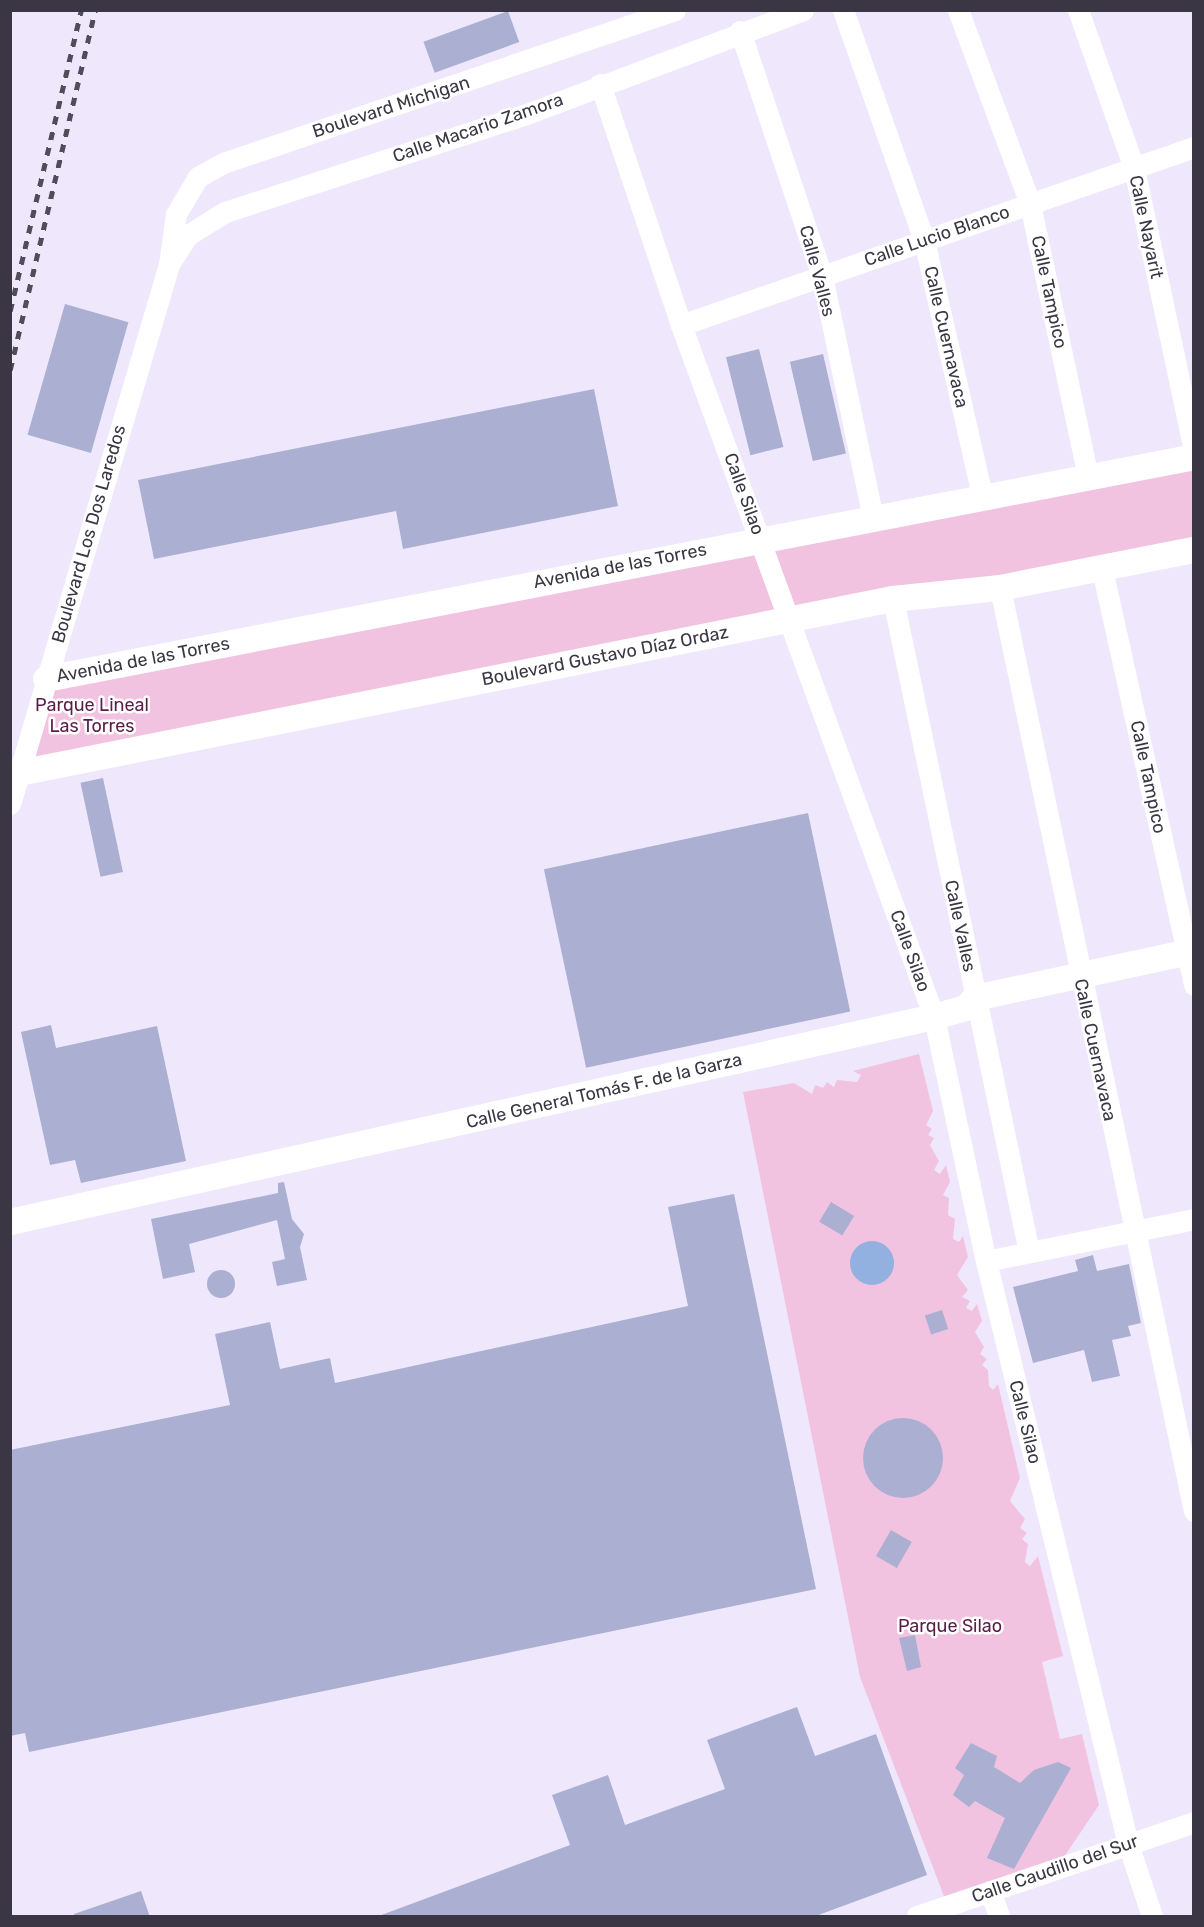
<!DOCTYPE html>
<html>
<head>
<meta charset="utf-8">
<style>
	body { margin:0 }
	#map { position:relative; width:1204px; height:1927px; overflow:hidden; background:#efe8fd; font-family:Rubik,sans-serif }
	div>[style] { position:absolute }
	.green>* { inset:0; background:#f1c3e0 }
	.water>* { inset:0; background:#92b0e0 }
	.round { border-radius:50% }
	.building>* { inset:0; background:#abafd2; transform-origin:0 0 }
	.minor>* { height:21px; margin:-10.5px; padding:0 10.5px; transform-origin:10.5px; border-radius:10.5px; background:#fff }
	.tertiary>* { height:26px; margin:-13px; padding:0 13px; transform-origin:13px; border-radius:13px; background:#fff }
	.rail>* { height:4.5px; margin-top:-2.25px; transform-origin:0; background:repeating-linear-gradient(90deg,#514c5a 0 8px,transparent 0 16px) }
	span { translate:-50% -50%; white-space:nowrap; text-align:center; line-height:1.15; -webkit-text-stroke:5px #fff; paint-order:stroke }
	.street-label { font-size:18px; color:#3a3643 }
	.park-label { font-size:18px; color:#5a1c49 }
	.frame { position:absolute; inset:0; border:12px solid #3a3643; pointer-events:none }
</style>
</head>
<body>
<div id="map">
	<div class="green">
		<div style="clip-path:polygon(1194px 468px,1193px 540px,30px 770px,52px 684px)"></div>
		<div style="clip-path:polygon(919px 1054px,933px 1111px,926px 1125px,932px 1129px,928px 1135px,934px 1138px,930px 1145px,939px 1161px,934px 1170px,940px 1174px,946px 1165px,950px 1182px,943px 1195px,949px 1198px,948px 1215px,955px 1219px,953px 1239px,959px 1242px,963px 1236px,968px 1257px,957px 1275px,968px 1290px,962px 1297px,970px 1301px,966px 1308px,972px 1311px,977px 1304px,982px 1321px,975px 1332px,984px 1347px,980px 1354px,987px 1359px,982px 1365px,988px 1370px,989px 1386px,993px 1390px,998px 1384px,1020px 1478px,1010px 1501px,1025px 1519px,1020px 1528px,1027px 1533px,1022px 1539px,1028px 1544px,1025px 1562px,1030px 1566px,1038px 1556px,1063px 1656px,1042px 1662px,1060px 1739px,1082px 1734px,1099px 1805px,1060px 1863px,947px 1904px,860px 1677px,743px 1092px,794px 1083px,812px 1094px,815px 1085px,823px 1088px,827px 1082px,834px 1087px,837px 1080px,857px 1082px,861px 1075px,853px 1071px)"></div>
	</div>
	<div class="water">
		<div class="round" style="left:850px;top:1241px;width:44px;height:44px"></div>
	</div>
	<div class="building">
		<div style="left:508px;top:11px;width:33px;height:90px;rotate:70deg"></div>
		<div style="left:65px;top:304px;width:66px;height:136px;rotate:16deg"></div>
		<div style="left:759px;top:349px;width:101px;height:34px;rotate:76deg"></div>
		<div style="left:823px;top:354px;width:102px;height:34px;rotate:77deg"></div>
		<div style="clip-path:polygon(594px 389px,618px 506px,403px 549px,396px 511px,154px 559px,138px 480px)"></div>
		<div style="left:103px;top:778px;width:96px;height:23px;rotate:78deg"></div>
		<div style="left:808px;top:813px;width:203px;height:270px;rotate:78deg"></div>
		<div style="clip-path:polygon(51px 1025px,56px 1048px,157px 1026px,186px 1161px,81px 1183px,75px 1160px,50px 1165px,21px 1032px)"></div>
		<div style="clip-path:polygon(284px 1182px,292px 1219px,304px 1234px,300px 1247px,307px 1280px,277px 1286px,272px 1262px,285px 1259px,277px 1220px,189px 1244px,195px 1272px,163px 1279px,151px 1219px,278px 1193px,278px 1183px)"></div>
		<div style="clip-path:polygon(734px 1194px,816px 1589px,29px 1752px,25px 1733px,10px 1736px,10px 1450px,230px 1405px,215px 1334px,270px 1322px,280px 1369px,330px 1358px,335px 1383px,688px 1306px,668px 1207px)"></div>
		<div style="left:831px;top:1202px;width:27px;height:23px;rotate:31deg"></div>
		<div style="clip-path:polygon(1093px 1255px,1097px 1271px,1129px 1264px,1141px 1323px,1128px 1326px,1131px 1336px,1112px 1340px,1120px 1376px,1092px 1382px,1084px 1350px,1033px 1363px,1013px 1287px,1078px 1271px,1075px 1260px)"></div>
		<div class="round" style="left:207px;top:1270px;width:28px;height:28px"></div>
		<div style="left:942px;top:1310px;width:20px;height:18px;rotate:72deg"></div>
		<div class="round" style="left:863px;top:1418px;width:80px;height:80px"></div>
		<div style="left:891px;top:1530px;width:24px;height:30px;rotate:30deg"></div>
		<div style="clip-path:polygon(915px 1635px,921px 1667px,907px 1671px,899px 1638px)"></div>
		<div style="clip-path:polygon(797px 1707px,815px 1756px,876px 1734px,927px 1875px,813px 1917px,376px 1917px,570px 1845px,552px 1795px,608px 1775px,625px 1825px,725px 1789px,707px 1740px)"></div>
		<div style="clip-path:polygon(971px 1743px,997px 1756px,994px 1767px,1020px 1783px,1034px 1770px,1058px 1762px,1071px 1768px,1014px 1869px,987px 1858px,1005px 1818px,975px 1801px,969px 1807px,953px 1795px,964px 1775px,955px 1768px)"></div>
		<div style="clip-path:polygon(141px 1891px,150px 1917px,74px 1917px,74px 1914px)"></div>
	</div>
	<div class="minor">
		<div style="left:843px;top:10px;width:244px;rotate:70.6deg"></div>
		<div style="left:924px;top:240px;width:262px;rotate:77.2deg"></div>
		<div style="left:958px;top:10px;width:207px;rotate:69.6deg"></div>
		<div style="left:1030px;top:204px;width:279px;rotate:78deg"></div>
		<div style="left:1078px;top:10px;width:168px;rotate:70.5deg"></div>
		<div style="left:1134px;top:168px;width:288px;rotate:78deg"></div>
		<div style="left:740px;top:31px;width:258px;rotate:71.5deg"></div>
		<div style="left:822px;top:276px;width:246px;rotate:78.1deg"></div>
		<div style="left:600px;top:84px;width:254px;rotate:71.4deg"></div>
		<div style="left:681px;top:325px;width:737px;rotate:69.92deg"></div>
		<div style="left:934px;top:1017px;width:249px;rotate:78deg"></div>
		<div style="left:986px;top:1261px;width:600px;rotate:76.31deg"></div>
		<div style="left:1128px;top:1844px;width:76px;rotate:71.6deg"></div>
		<div style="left:171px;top:261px;width:31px;rotate:-57deg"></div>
		<div style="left:188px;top:235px;width:44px;rotate:-31.9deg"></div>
		<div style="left:225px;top:212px;width:314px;rotate:-18deg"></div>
		<div style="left:524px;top:115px;width:298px;rotate:-20.6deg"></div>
		<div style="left:681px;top:325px;width:543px;rotate:-19.14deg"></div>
		<div style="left:1102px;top:569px;width:426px;rotate:77.5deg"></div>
		<div style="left:1000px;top:588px;width:943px;rotate:78.13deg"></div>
		<div style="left:893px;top:599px;width:667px;rotate:78.24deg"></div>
		<div style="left:10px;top:804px;width:563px;rotate:-73.59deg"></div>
		<div style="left:169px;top:264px;width:50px;rotate:-82deg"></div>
		<div style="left:176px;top:214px;width:43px;rotate:-59.3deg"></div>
		<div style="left:198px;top:177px;width:29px;rotate:-29deg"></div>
		<div style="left:223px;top:163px;width:477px;rotate:-18.7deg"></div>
		<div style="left:986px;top:1261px;width:212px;rotate:-11.4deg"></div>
		<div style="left:990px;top:1891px;width:27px;rotate:70deg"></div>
		<div style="left:917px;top:1916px;width:293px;rotate:-18.7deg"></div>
	</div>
	<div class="tertiary">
		<div style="left:46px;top:679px;width:1169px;rotate:-10.94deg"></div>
		<div style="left:19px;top:773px;width:891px;rotate:-11.26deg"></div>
		<div style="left:893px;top:599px;width:108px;rotate:-5.9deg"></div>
		<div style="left:1000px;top:588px;width:198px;rotate:-11.1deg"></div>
		<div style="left:10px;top:1222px;width:946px;rotate:-12.51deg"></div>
		<div style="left:934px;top:1017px;width:33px;rotate:-16deg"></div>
		<div style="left:966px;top:1008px;width:13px;rotate:-48deg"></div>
		<div style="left:975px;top:998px;width:224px;rotate:-12.1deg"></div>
	</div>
	<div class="rail">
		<div style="left:10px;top:311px;width:309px;rotate:-76.7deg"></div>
		<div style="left:10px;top:370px;width:370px;rotate:-76.7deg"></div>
	</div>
	<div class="street-label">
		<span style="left:391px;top:107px;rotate:-18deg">Boulevard Michigan</span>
		<span style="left:478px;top:128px;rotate:-19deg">Calle Macario Zamora</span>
		<span style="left:1146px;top:227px;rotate:78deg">Calle Nayarit</span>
		<span style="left:937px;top:236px;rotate:-19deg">Calle Lucio Blanco</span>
		<span style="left:817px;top:271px;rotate:75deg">Calle Valles</span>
		<span style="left:1049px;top:292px;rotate:78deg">Calle Tampico</span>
		<span style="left:946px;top:337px;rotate:77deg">Calle Cuernavaca</span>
		<span style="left:744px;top:494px;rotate:70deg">Calle Silao</span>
		<span style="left:89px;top:534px;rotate:-74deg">Boulevard Los Dos Laredos</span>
		<span style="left:620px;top:566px;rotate:-11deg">Avenida de las Torres</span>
		<span style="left:605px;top:656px;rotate:-11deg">Boulevard Gustavo Díaz Ordaz</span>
		<span style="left:143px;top:660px;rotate:-11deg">Avenida de las Torres</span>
		<span style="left:1148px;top:777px;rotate:78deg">Calle Tampico</span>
		<span style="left:960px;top:926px;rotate:78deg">Calle Valles</span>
		<span style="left:910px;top:951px;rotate:70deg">Calle Silao</span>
		<span style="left:1095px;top:1050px;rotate:78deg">Calle Cuernavaca</span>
		<span style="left:604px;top:1091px;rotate:-13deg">Calle General Tomás F. de la Garza</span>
		<span style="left:1025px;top:1422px;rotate:76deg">Calle Silao</span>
		<span style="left:1055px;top:1869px;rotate:-19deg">Calle Caudillo del Sur</span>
	</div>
	<div class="park-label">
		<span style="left:92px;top:716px">Parque Lineal<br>Las Torres</span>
		<span style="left:950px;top:1626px">Parque Silao</span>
	</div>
	<div class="frame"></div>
</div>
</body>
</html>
